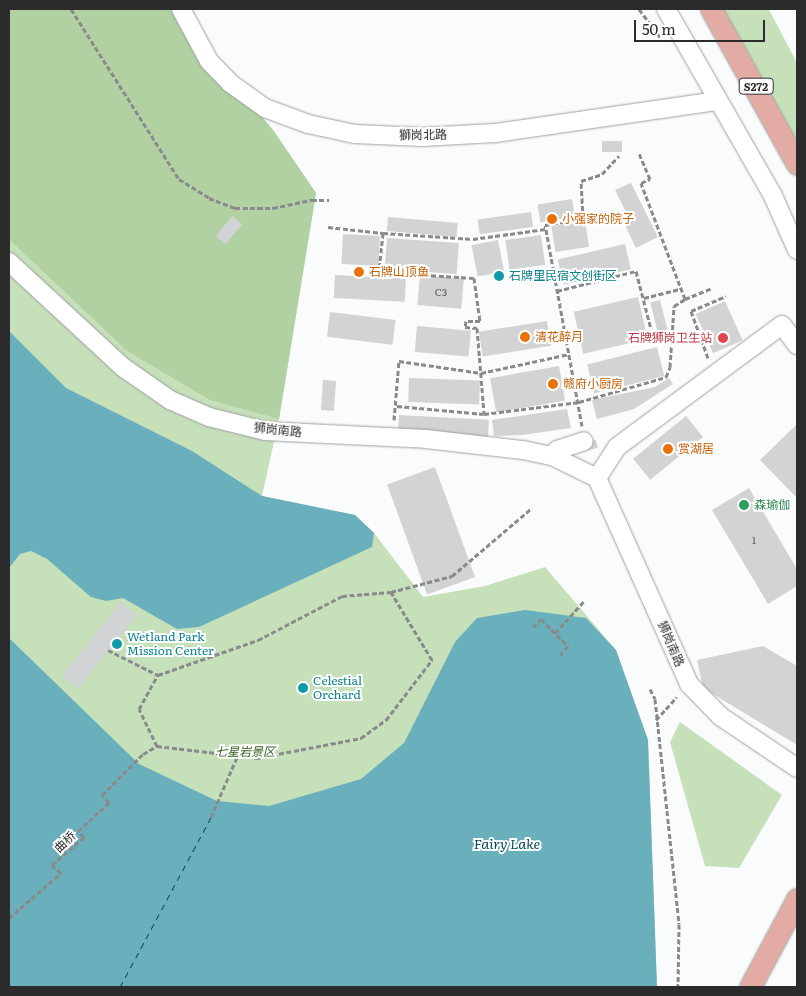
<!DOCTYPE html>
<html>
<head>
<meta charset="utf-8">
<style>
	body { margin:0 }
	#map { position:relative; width:806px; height:996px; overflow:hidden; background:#f9fbfc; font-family:Literata,"Noto Sans SC",serif }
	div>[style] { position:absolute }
	.green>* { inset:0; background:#c6e0ba }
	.forest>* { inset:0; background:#b1d1a2 }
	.water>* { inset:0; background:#69afbc }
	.ferry>* { height:1px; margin-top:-0.5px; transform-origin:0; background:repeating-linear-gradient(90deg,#084953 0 6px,transparent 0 11px) }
	.building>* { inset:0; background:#d1d3d4; transform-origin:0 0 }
	.path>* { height:3px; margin-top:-1.5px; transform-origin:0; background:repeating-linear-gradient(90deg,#898a8b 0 5px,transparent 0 7.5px) }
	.roads { filter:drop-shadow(0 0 1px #9fa0a1) drop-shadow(0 0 1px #9fa0a1) }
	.minor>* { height:18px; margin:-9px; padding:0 9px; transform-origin:9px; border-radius:9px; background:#fff }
	.major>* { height:21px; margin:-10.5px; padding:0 10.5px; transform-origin:10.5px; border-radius:10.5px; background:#e2aca5 }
	.dots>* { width:14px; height:14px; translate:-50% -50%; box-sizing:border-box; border:2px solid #fff; border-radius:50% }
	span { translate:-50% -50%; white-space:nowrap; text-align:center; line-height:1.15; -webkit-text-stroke:4px #fff; paint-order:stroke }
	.number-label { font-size:10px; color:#545556 }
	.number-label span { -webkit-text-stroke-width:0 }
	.shield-label span { padding:1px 4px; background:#fff; border:1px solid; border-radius:4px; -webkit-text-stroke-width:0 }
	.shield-label { font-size:11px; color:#2b2b2c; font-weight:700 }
	.street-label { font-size:12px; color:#2b2b2c }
	.food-label { font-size:12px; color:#c56008 }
	.left { translate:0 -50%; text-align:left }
	.culture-label { font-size:12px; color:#0d838f }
	.health-label { font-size:12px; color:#be3a42 }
	.right { translate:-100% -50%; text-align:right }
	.leisure-label { font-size:12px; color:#27864d }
	.park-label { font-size:12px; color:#355e1f; font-style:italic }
	.water-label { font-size:14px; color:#084953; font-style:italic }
	.frame { position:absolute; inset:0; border:10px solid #2b2b2c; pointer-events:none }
	.scale { position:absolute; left:634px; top:20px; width:131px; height:22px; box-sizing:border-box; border:2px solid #2b2b2c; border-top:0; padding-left:6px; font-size:15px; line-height:18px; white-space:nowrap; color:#2b2b2c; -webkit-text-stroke:4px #fff; paint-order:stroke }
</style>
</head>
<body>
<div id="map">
	<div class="green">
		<div style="clip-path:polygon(9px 9px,273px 130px,316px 193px,279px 419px,262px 496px,355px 515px,374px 533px,423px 597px,485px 586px,545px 567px,616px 650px,648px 740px,657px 987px,9px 987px)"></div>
		<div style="clip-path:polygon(721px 9px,768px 9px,774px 19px,797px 63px,797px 146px)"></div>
		<div style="clip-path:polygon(680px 722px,782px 795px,739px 868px,705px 866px,670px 742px)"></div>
	</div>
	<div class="forest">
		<div style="clip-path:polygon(9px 9px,174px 9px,273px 130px,316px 193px,279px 419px,210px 400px,127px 351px,9px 239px)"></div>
	</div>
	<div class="water">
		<div style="clip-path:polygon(9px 331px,66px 388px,192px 451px,262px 496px,355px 515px,374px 533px,372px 547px,199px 627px,177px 629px,123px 598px,106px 601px,91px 597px,47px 559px,31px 551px,20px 554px,9px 568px)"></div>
		<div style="clip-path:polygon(525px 610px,586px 618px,616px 650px,648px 740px,657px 987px,9px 987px,9px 638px,139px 764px,217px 801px,269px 806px,361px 779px,404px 743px,455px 642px,477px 618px)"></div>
	</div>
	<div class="ferry">
		<div style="left:120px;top:987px;width:193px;rotate:-61.8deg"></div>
	</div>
	<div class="building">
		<div style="left:602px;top:141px;width:20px;height:11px"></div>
		<div style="clip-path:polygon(631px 183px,658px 237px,636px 248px,621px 217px,627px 214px,615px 190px)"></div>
		<div style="left:572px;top:199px;width:18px;height:35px;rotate:81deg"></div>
		<div style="left:531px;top:212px;width:15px;height:54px;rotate:82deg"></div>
		<div style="left:232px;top:216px;width:13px;height:26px;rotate:39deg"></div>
		<div style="left:388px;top:217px;width:70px;height:14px;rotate:5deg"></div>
		<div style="left:585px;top:221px;width:26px;height:34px;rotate:81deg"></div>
		<div style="left:343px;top:234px;width:37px;height:30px;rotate:3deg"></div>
		<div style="left:541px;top:235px;width:30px;height:36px;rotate:82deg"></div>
		<div style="left:387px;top:238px;width:72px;height:31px;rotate:4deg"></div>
		<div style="left:498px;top:240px;width:32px;height:27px;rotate:79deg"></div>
		<div style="left:625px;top:244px;width:26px;height:69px;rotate:77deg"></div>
		<div style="left:335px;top:275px;width:71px;height:23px;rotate:3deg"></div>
		<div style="left:420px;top:275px;width:44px;height:30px;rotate:5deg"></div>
		<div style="left:638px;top:297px;width:43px;height:66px;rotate:77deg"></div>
		<div style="left:660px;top:300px;width:34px;height:10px;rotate:76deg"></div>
		<div style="left:725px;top:301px;width:43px;height:32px;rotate:66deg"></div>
		<div style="left:330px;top:312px;width:66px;height:25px;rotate:7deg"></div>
		<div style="left:547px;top:321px;width:25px;height:69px;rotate:81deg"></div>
		<div style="left:417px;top:326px;width:54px;height:26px;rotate:5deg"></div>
		<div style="left:657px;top:347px;width:30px;height:72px;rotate:76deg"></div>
		<div style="left:559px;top:366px;width:35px;height:70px;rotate:80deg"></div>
		<div style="left:409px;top:378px;width:71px;height:24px;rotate:2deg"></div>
		<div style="clip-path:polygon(669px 378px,673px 384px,634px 409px,597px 419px,592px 400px,655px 387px)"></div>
		<div style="left:323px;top:380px;width:13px;height:30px;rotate:4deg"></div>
		<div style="clip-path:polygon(567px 409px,571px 428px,522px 435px,494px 436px,492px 420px)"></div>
		<div style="left:399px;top:415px;width:90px;height:17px;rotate:3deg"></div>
		<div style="left:686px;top:416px;width:27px;height:68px;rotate:51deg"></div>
		<div style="clip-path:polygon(797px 424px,797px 498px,760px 460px)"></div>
		<div style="left:596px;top:440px;width:8px;height:24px;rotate:76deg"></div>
		<div style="left:435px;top:467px;width:117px;height:51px;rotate:70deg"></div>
		<div style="clip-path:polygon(749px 488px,797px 569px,797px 586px,768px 604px,712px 510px)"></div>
		<div style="left:121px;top:602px;width:21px;height:94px;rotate:39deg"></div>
		<div style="clip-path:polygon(763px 646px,797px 666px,797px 745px,703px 688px,697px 660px)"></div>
	</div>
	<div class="path">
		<div style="left:71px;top:9px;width:201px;rotate:57.6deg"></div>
		<div style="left:179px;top:179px;width:36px;rotate:32deg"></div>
		<div style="left:209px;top:198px;width:28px;rotate:21deg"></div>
		<div style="left:235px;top:208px;width:38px"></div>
		<div style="left:273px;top:208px;width:40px;rotate:-12deg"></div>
		<div style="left:312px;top:200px;width:17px"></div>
		<div style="left:639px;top:9px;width:36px;rotate:53deg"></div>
		<div style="left:328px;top:227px;width:55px;rotate:6.2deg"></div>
		<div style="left:383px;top:233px;width:39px;rotate:96deg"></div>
		<div style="left:379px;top:272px;width:95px;rotate:3.6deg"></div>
		<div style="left:474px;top:278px;width:43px;rotate:82.1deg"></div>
		<div style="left:480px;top:321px;width:14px;rotate:180deg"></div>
		<div style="left:466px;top:321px;width:6px;rotate:99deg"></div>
		<div style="left:465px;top:327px;width:12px;rotate:5deg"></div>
		<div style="left:477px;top:328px;width:86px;rotate:85.3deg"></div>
		<div style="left:383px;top:233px;width:90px;rotate:3.8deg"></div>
		<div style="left:473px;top:239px;width:73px;rotate:-7.9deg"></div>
		<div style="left:557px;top:291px;width:81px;rotate:-14.2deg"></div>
		<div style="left:636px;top:271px;width:60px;rotate:75.5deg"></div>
		<div style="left:644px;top:298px;width:38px;rotate:-14deg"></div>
		<div style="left:685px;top:299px;width:29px;rotate:-22deg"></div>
		<div style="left:708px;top:358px;width:50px;rotate:-109.9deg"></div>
		<div style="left:691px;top:311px;width:38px;rotate:-23deg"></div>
		<div style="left:397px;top:406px;width:87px;rotate:5.3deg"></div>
		<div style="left:484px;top:414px;width:96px;rotate:-7.2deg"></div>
		<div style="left:579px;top:402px;width:91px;rotate:-16deg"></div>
		<div style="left:666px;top:377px;width:11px;rotate:-68deg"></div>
		<div style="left:670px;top:367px;width:61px;rotate:-86.2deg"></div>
		<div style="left:674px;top:306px;width:13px;rotate:-32deg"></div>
		<div style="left:685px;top:299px;width:124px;rotate:-110.8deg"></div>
		<div style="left:641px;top:183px;width:10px;rotate:-24deg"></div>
		<div style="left:650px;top:179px;width:28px;rotate:-113deg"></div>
		<div style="left:394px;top:420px;width:59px;rotate:-85.2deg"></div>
		<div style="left:399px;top:361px;width:83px;rotate:8.3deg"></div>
		<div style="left:481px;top:373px;width:90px;rotate:-12.2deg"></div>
		<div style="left:582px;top:426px;width:204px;rotate:-100.4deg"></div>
		<div style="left:545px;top:225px;width:39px;rotate:-10deg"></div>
		<div style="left:583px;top:218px;width:37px;rotate:-93deg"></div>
		<div style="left:581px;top:181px;width:22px;rotate:-18deg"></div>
		<div style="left:602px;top:174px;width:25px;rotate:-47deg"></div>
		<div style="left:533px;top:627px;width:11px;rotate:-45deg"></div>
		<div style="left:541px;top:619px;width:38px;rotate:45deg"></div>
		<div style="left:568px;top:646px;width:12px;rotate:132deg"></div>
		<div style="left:555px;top:633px;width:43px;rotate:-47.8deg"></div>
		<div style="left:108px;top:650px;width:56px;rotate:26.6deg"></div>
		<div style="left:650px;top:689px;width:11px;rotate:63deg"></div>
		<div style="left:655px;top:699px;width:226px;rotate:83.9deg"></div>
		<div style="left:679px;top:924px;width:63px;rotate:90.9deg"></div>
		<div style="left:656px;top:720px;width:31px;rotate:-48deg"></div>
		<div style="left:157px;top:746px;width:41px;rotate:-115.9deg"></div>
		<div style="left:139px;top:709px;width:39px;rotate:-61deg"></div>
		<div style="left:158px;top:675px;width:106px;rotate:-19.3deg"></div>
		<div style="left:258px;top:640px;width:95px;rotate:-27.6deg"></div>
		<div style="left:342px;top:596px;width:49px;rotate:-4.7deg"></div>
		<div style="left:391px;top:592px;width:63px;rotate:-14.7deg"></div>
		<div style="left:452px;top:576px;width:105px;rotate:-40.4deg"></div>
		<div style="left:211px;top:817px;width:68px;rotate:-66.5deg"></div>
		<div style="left:9px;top:918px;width:69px;rotate:-40.9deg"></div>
		<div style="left:61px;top:873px;width:12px;rotate:-138deg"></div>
		<div style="left:52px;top:865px;width:43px;rotate:-41.2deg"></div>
		<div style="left:84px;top:837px;width:8px;rotate:-135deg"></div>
		<div style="left:78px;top:831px;width:42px;rotate:-42.1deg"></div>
		<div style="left:109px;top:803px;width:11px;rotate:-131deg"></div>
		<div style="left:102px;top:795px;width:58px;rotate:-45deg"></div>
		<div style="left:143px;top:754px;width:16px;rotate:-30deg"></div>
		<div style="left:157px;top:746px;width:101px;rotate:6.8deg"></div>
		<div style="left:257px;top:758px;width:106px;rotate:-10.9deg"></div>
		<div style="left:361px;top:738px;width:31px;rotate:-36deg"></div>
		<div style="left:386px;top:720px;width:76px;rotate:-52.5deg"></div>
		<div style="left:432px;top:660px;width:79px;rotate:-121.1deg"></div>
	</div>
	<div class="roads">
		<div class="minor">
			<div style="left:181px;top:9px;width:59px;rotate:61.7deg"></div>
			<div style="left:209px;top:61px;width:30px;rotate:46deg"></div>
			<div style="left:230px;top:83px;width:43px;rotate:35.5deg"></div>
			<div style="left:265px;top:108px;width:46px;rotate:20.4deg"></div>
			<div style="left:308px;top:124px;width:48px;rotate:12deg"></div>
			<div style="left:355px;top:134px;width:67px;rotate:2.6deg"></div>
			<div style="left:422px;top:137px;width:73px;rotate:-3.1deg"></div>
			<div style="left:495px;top:133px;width:223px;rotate:-8.2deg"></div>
			<div style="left:666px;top:9px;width:215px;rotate:60.2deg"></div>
			<div style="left:773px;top:196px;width:59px;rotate:66deg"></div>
			<div style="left:9px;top:262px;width:156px;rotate:42.7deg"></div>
			<div style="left:124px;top:368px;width:56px;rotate:34.8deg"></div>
			<div style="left:170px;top:400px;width:43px;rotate:23.6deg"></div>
			<div style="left:209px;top:417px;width:58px;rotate:14deg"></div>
			<div style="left:265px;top:431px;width:161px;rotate:2.8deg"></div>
			<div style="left:426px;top:439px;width:98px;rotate:6.5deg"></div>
			<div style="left:523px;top:450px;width:30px;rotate:12deg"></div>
			<div style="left:552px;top:456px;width:50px;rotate:26.1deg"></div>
			<div style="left:597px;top:478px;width:226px;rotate:65.9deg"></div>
			<div style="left:689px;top:684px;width:45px;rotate:45.9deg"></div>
			<div style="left:720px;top:716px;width:93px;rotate:34deg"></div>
			<div style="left:552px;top:456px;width:8px;rotate:-50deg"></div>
			<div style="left:557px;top:450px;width:28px;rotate:-18deg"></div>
			<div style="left:597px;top:478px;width:37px;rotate:-57deg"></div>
			<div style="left:617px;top:447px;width:205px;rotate:-36.5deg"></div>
			<div style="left:782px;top:325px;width:25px;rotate:53deg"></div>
		</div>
		<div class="major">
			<div style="left:711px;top:9px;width:177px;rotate:61deg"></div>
			<div style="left:750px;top:987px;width:100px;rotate:-61.9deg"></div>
		</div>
	</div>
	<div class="dots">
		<div style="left:552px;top:219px;background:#e8710a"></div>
		<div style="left:359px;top:272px;background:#e8710a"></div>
		<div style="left:499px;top:276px;background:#0f9aa8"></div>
		<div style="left:525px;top:337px;background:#e8710a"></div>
		<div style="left:723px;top:338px;background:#e0444e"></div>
		<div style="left:553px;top:384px;background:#e8710a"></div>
		<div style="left:668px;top:449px;background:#e8710a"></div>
		<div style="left:744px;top:505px;background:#2e9e5b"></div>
		<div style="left:117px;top:644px;background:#0f9aa8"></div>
		<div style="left:303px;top:688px;background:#0f9aa8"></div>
	</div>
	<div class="number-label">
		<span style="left:441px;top:292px">C3</span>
		<span style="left:754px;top:540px">1</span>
	</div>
	<div class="shield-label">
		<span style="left:756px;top:86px">S272</span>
	</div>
	<div class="street-label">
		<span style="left:423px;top:135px;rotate:-1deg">獅岗北路</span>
		<span style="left:278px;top:430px;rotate:6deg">狮岗南路</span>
		<span style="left:671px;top:644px;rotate:67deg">狮岗南路</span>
		<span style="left:65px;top:842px;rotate:-43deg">曲桥</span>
	</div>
	<div class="food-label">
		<span class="left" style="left:562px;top:219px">小强家的院子</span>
		<span class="left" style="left:369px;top:272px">石牌山顶鱼</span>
		<span class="left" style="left:535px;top:337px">清花醉月</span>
		<span class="left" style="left:563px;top:384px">赣府小厨房</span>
		<span class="left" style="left:678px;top:449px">赏湖居</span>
	</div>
	<div class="culture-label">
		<span class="left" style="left:509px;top:276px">石牌里民宿文创街区</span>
		<span class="left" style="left:127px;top:644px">Wetland Park<br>Mission Center</span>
		<span class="left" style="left:313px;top:688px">Celestial<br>Orchard</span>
	</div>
	<div class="health-label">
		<span class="right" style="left:712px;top:338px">石牌狮岗卫生站</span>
	</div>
	<div class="leisure-label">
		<span class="left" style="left:754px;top:505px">森瑜伽</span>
	</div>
	<div class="park-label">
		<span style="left:245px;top:752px">七星岩景区</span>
	</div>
	<div class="water-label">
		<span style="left:507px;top:843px">Fairy Lake</span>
	</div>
	<div class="frame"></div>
	<div class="scale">50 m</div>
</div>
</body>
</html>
